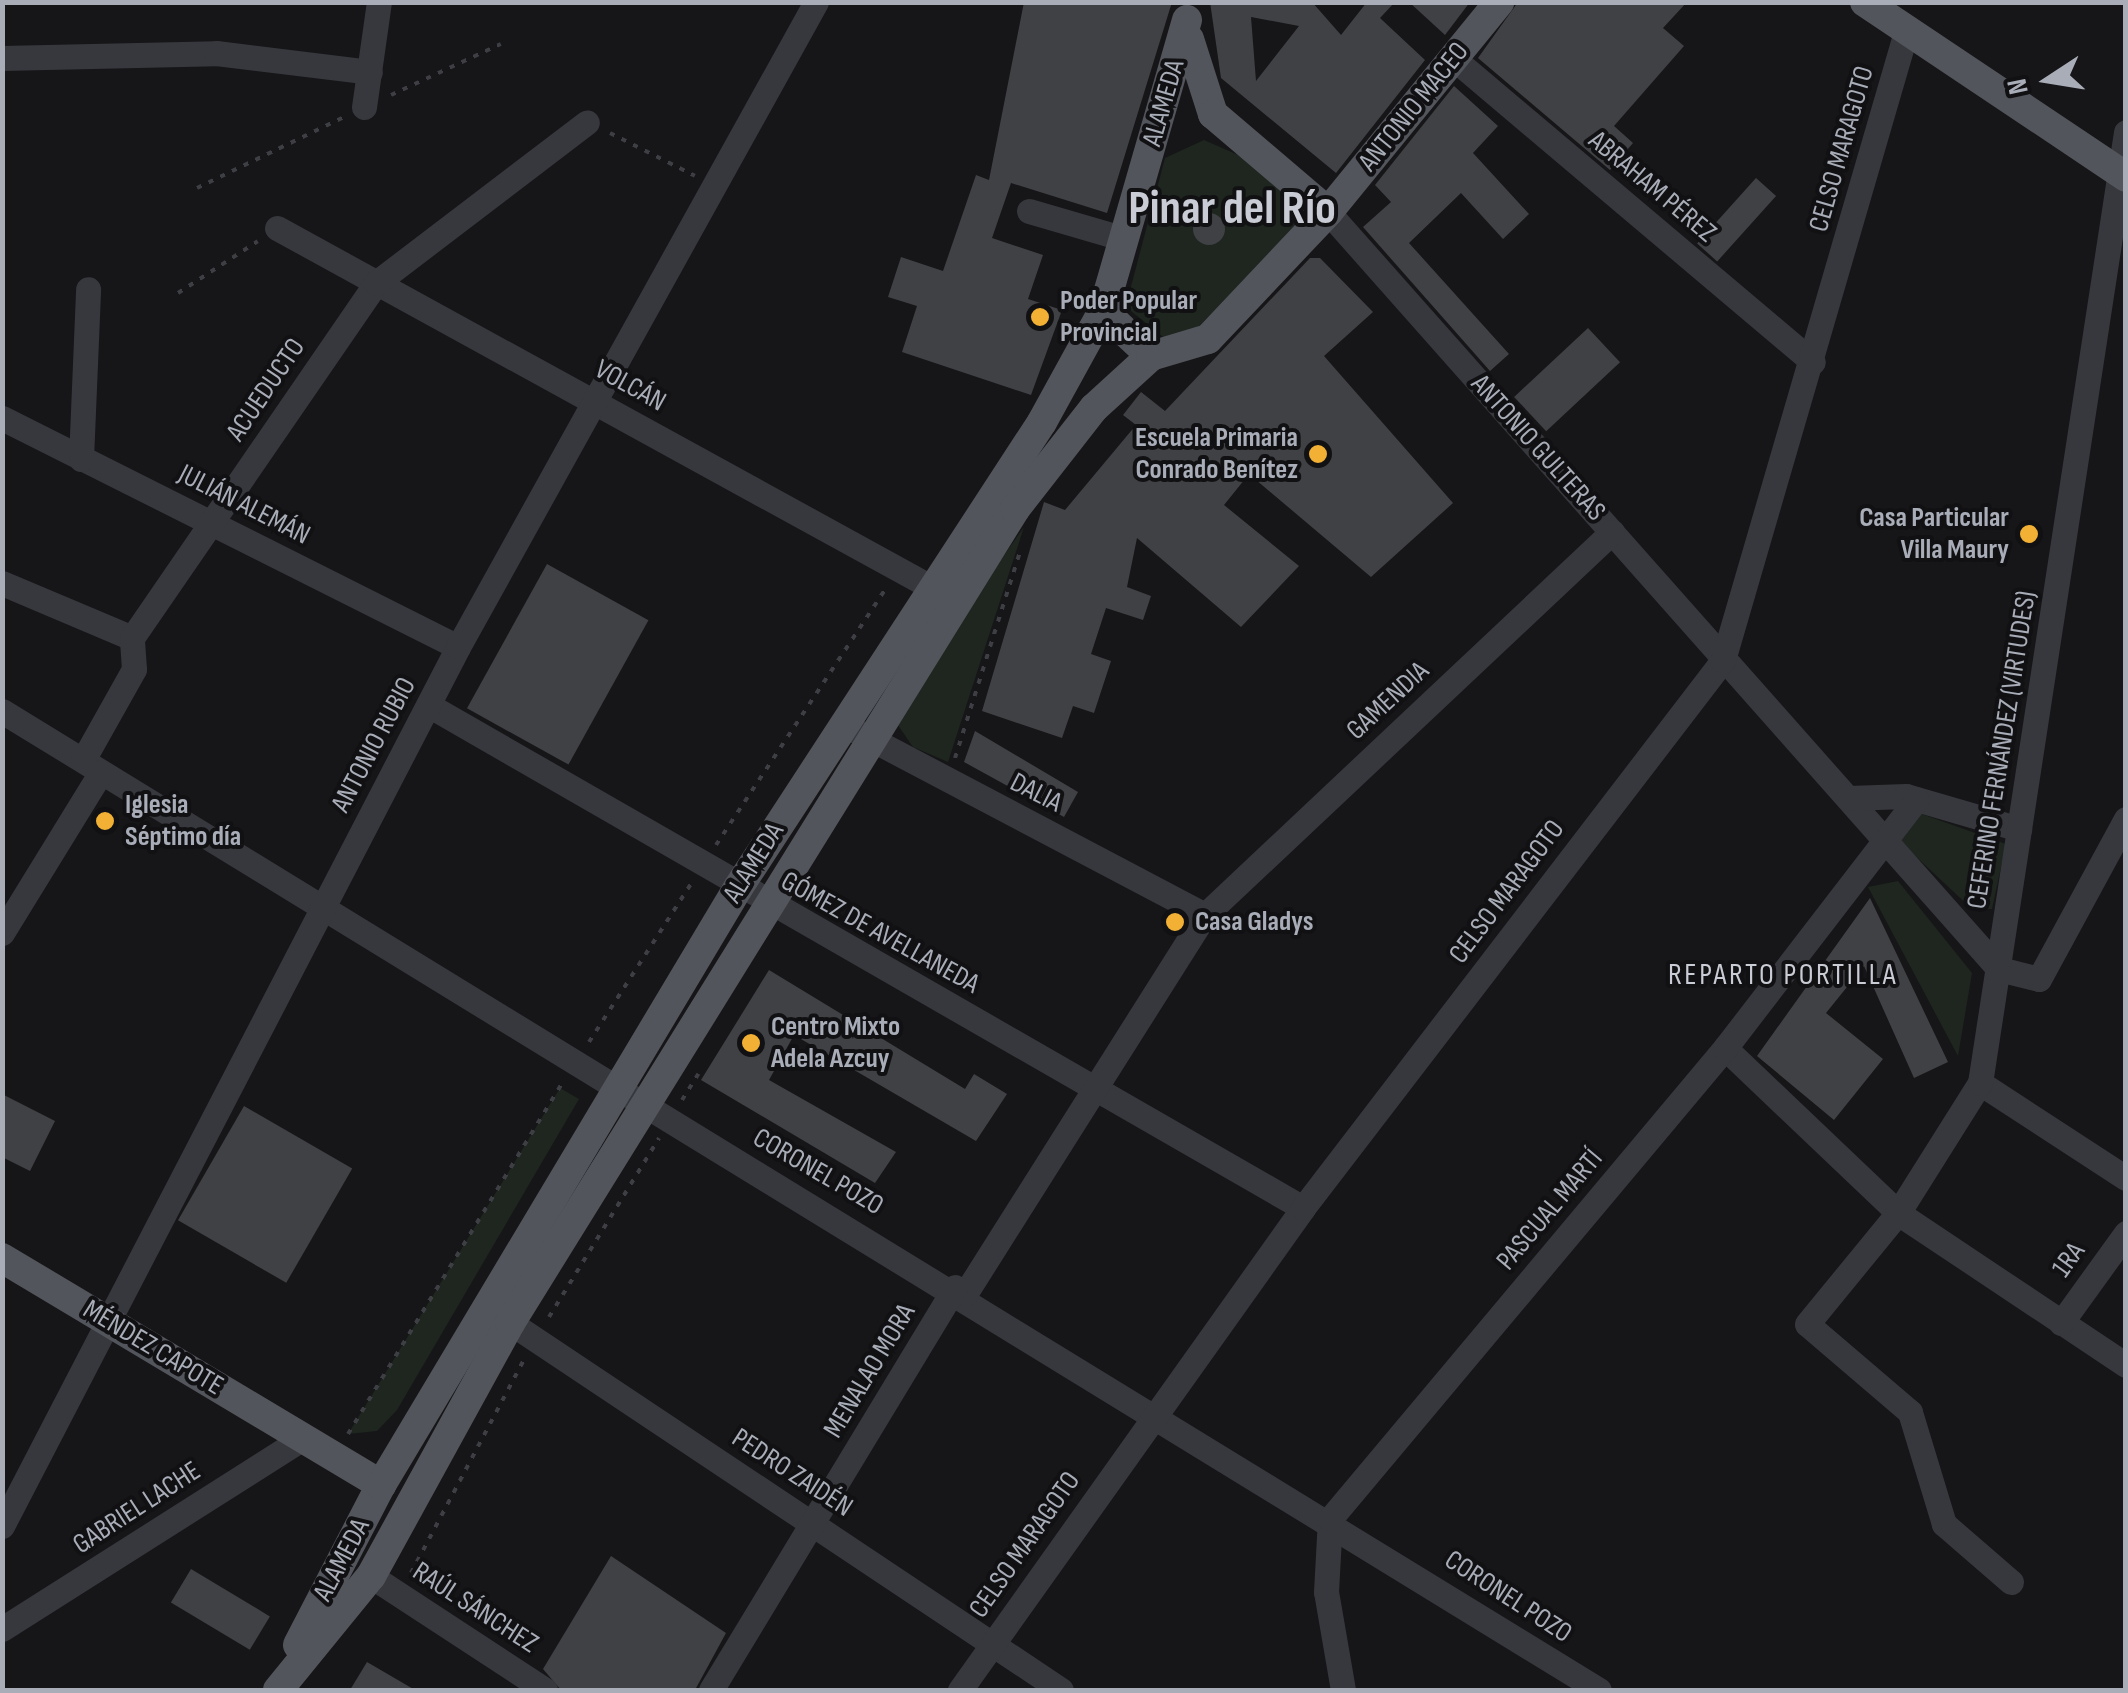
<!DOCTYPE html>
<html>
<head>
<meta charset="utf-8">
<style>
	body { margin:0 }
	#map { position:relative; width:2128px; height:1693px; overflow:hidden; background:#161618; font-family:"Sofia Sans Condensed",sans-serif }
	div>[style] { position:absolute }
	.green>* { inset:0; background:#1e261f }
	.building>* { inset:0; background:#404145; transform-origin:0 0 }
	.round { border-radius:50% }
	.path>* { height:4px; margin-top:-2px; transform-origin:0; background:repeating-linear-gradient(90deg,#3d3f44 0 5px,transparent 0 13px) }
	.minor>* { height:25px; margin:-12.5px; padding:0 12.5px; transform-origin:12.5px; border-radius:12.5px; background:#37383d }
	.major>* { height:30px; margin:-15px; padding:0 15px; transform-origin:15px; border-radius:15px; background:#53555c }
	.dots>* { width:28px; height:28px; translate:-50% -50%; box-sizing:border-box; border:5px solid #111113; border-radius:50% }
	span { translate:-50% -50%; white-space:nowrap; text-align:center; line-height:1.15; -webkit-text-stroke:8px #111113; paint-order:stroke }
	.street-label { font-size:28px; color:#a8adb8 }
	.poi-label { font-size:28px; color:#a8adb8; font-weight:700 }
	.left { translate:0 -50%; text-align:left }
	.right { translate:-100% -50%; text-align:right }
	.neighbourhood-label { font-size:30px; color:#c9ccd4; letter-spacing:2.5px }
	.town-label { font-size:48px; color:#c9ccd4; font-weight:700 }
	.frame { position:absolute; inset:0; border:5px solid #a8adb8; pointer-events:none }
	.north { position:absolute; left:1998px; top:30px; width:100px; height:100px; -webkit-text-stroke:8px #111113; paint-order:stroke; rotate:258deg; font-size:28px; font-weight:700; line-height:40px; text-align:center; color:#a8adb8 }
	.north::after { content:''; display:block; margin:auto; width:35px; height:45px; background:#a8adb8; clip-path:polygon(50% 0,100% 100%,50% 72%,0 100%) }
</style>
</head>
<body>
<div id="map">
	<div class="green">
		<div style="clip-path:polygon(1204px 140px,1245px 158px,1292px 196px,1298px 229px,1184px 341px,1168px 341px,1131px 311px,1129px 294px,1165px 158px)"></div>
		<div style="clip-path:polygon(1024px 527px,948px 762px,913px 747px,891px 715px)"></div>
		<div style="clip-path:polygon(1916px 812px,2006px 844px,1992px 909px,1972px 909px,1896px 838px)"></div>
		<div style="clip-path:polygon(1898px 881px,1972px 973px,1958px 1056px,1868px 887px)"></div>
		<div style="clip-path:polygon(560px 1088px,579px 1099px,397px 1410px,377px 1431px,348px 1434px)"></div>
	</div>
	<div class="building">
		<div style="clip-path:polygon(1024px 2px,1172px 2px,1107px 213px,1011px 183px,992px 238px,1043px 255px,1028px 299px,1062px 310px,1031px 395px,902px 352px,917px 306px,888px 297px,901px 257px,943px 271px,976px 175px,989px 180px)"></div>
		<div style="clip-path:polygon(evenodd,1210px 2px,1312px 2px,1341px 35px,1367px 2px,1395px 2px,1380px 18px,1425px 60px,1336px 173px,1221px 78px,1210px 2px,1251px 17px,1299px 26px,1256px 81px,1251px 17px)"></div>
		<div style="clip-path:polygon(1409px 2px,1470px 2px,1445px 35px)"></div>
		<div style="clip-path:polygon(1518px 2px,1687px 2px,1663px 28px,1684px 46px,1614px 126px,1633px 143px,1610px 170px,1478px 58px)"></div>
		<div style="clip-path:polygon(1454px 86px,1498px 126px,1473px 153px,1529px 214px,1503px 239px,1461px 193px,1409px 243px,1509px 354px,1490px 371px,1363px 227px,1391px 202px,1375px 185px)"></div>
		<div style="left:1756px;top:178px;width:27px;height:88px;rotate:42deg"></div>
		<div class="round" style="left:1193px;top:213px;width:32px;height:32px"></div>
		<div style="clip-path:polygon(1310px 258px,1320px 258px,1373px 312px,1324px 356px,1453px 503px,1371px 577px,1249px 474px,1224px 505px,1299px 566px,1241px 627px,1137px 538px,1127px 587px,1151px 596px,1143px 620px,1106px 608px,1091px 654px,1111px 661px,1094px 713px,1073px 706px,1062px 738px,982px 711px,1044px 502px,1065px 510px,1136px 425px,1123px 415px,1141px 392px,1165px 411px)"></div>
		<div style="left:1588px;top:328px;width:47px;height:101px;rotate:47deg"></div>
		<div style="left:547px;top:564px;width:116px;height:165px;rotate:29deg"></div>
		<div style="clip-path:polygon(975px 731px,1078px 792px,1064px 817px,964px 762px)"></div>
		<div style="clip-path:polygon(1870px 898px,1948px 1062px,1914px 1078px,1864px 966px,1826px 1013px,1883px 1059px,1834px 1120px,1757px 1056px)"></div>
		<div style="clip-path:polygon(769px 970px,965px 1089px,974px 1074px,1007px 1094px,976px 1141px,794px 1035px,769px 1080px,896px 1152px,875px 1183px,701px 1080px)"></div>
		<div style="clip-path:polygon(2px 1094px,55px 1121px,30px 1171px,2px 1157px)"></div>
		<div style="left:244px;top:1106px;width:125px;height:132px;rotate:30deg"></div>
		<div style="clip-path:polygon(611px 1556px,726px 1633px,695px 1690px,561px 1690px,543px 1669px)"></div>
		<div style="left:191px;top:1569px;width:92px;height:39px;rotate:31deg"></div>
		<div style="clip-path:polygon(367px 1662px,415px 1690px,350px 1690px)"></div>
	</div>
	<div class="path">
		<div style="left:391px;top:95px;width:121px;rotate:-24.9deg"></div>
		<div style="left:610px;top:133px;width:95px;rotate:26.8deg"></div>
		<div style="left:197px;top:188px;width:165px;rotate:-25.8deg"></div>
		<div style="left:178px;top:293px;width:95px;rotate:-33deg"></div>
		<div style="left:955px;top:758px;width:216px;rotate:-72.5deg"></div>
		<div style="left:716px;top:845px;width:306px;rotate:-56.5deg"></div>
		<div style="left:589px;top:1042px;width:190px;rotate:-57.2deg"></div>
		<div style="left:682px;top:1100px;width:31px;rotate:-58deg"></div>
		<div style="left:549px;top:1317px;width:210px;rotate:-58.4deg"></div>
		<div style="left:348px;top:1434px;width:410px;rotate:-58.6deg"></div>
		<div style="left:411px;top:1573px;width:241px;rotate:-62.1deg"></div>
	</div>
	<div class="minor">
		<div style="left:2px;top:58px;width:214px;rotate:-1.3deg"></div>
		<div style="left:216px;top:53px;width:155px;rotate:7deg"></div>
		<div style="left:1453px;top:58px;width:471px;rotate:40.2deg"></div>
		<div style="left:364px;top:107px;width:106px;rotate:-81.9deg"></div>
		<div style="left:1029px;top:211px;width:100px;rotate:16.3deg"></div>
		<div style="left:1328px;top:212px;width:1012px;rotate:48.45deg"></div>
		<div style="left:1999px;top:969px;width:41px;rotate:14deg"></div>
		<div style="left:2039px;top:979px;width:182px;rotate:-61.5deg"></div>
		<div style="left:277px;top:228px;width:767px;rotate:28.77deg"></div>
		<div style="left:2px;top:418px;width:510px;rotate:26.67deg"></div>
		<div style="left:81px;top:459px;width:170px;rotate:-87.6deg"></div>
		<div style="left:2px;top:583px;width:141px;rotate:22.9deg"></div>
		<div style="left:430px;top:706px;width:1007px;rotate:29.9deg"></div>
		<div style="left:2px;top:711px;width:1873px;rotate:31.51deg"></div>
		<div style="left:856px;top:731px;width:395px;rotate:27.8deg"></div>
		<div style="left:83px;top:760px;width:104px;rotate:-60.7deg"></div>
		<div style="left:134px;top:669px;width:31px;rotate:-94deg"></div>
		<div style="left:132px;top:638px;width:431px;rotate:-55.5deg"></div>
		<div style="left:376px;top:283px;width:265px;rotate:-37.3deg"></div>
		<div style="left:1848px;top:798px;width:58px;rotate:-2deg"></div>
		<div style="left:1906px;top:796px;width:118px;rotate:16.3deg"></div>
		<div style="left:2px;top:933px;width:189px;rotate:-58.4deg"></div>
		<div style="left:1725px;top:1048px;width:239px;rotate:43.6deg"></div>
		<div style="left:1898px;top:1213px;width:274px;rotate:33.7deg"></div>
		<div style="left:1980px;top:1083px;width:174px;rotate:33.1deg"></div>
		<div style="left:965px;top:1294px;width:449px;rotate:-57.7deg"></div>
		<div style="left:1205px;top:915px;width:559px;rotate:-43.26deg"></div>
		<div style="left:496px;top:1313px;width:679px;rotate:33.71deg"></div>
		<div style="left:2061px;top:1323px;width:111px;rotate:-54.2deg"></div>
		<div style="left:2px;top:1526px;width:990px;rotate:-62.58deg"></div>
		<div style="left:458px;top:647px;width:738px;rotate:-60.97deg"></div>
		<div style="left:371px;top:1576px;width:208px;rotate:33.2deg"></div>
		<div style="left:2011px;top:1582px;width:89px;rotate:-139.1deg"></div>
		<div style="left:1944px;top:1524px;width:117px;rotate:-106.9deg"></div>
		<div style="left:1910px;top:1412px;width:135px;rotate:-139.5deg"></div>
		<div style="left:1807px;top:1324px;width:144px;rotate:-50.7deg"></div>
		<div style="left:1898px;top:1213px;width:154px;rotate:-57.8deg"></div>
		<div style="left:1980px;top:1083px;width:962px;rotate:-81.27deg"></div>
		<div style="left:2px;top:1629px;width:358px;rotate:-32.4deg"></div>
		<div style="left:711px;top:1690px;width:471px;rotate:-58.8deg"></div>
		<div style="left:960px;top:1690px;width:592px;rotate:-54.56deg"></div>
		<div style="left:1303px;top:1208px;width:690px;rotate:-52.53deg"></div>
		<div style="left:1723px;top:660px;width:651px;rotate:-73.76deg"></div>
		<div style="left:1343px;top:1690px;width:99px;rotate:-99.8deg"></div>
		<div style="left:1326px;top:1592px;width:73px;rotate:-86.9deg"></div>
		<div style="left:1330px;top:1519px;width:615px;rotate:-50.02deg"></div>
		<div style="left:1725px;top:1048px;width:314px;rotate:-52.4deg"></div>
	</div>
	<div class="major">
		<div style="left:1865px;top:2px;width:314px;rotate:33.8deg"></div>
		<div style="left:1189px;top:39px;width:79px;rotate:72.3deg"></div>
		<div style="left:1213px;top:114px;width:151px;rotate:40.4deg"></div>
		<div style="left:1103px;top:311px;width:66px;rotate:43.2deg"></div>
		<div style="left:2px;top:1258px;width:442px;rotate:30.9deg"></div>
		<div style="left:298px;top:1645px;width:180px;rotate:-62.6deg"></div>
		<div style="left:381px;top:1485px;width:696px;rotate:-59.12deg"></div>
		<div style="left:738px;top:888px;width:556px;rotate:-56.88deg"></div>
		<div style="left:1042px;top:422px;width:127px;rotate:-61.2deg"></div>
		<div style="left:1103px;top:311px;width:303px;rotate:-73.9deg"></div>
		<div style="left:278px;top:1690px;width:147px;rotate:-50.8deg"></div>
		<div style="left:371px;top:1576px;width:289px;rotate:-61.2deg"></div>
		<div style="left:510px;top:1323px;width:958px;rotate:-58.18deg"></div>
		<div style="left:1015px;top:509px;width:128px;rotate:-52deg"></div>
		<div style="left:1094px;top:408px;width:77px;rotate:-42.4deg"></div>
		<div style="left:1151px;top:356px;width:59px;rotate:-16.6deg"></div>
		<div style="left:1208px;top:339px;width:175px;rotate:-46.6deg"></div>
		<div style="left:1328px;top:212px;width:271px;rotate:-50.8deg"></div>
	</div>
	<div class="dots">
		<div style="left:1040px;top:317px;background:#f2b134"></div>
		<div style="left:1318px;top:454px;background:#f2b134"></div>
		<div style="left:2029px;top:534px;background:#f2b134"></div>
		<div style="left:105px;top:821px;background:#f2b134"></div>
		<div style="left:1175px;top:922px;background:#f2b134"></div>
		<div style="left:751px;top:1043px;background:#f2b134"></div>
	</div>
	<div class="street-label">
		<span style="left:1164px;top:103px;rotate:-74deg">ALAMEDA</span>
		<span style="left:1414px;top:107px;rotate:-51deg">ANTONIO MACEO</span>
		<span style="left:1842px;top:149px;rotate:-74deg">CELSO MARAGOTO</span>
		<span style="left:1652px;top:187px;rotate:40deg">ABRAHAM PÉREZ</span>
		<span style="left:630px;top:386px;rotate:29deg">VOLCÁN</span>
		<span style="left:266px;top:390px;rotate:-56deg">ACUEDUCTO</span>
		<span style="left:1538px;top:448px;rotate:48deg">ANTONIO GULTERAS</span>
		<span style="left:244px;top:505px;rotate:27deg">JULIÁN ALEMÁN</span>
		<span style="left:1388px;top:701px;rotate:-43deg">GAMENDIA</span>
		<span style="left:374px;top:745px;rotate:-62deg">ANTONIO RUBIO</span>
		<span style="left:2002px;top:750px;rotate:-81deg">CEFERINO FERNÁNDEZ (VIRTUDES)</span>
		<span style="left:1036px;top:793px;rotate:27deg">DALIA</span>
		<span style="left:754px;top:863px;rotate:-58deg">ALAMEDA</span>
		<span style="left:1507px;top:892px;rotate:-53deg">CELSO MARAGOTO</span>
		<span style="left:880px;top:933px;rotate:29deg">GÓMEZ DE AVELLANEDA</span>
		<span style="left:818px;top:1172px;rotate:30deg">CORONEL POZO</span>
		<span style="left:1550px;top:1210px;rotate:-50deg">PASCUAL MARTÍ</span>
		<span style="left:2069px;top:1260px;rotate:-54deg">1RA</span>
		<span style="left:153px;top:1348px;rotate:31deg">MÉNDEZ CAPOTE</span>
		<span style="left:870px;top:1371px;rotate:-59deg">MENALAO MORA</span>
		<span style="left:792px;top:1473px;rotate:33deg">PEDRO ZAIDÉN</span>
		<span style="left:137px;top:1508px;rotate:-33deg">GABRIEL LACHE</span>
		<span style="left:1025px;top:1545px;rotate:-55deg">CELSO MARAGOTO</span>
		<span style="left:342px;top:1560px;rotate:-62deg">ALAMEDA</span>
		<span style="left:1508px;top:1597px;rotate:33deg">CORONEL POZO</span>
		<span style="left:475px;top:1608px;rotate:33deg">RAÚL SÁNCHEZ</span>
	</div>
	<div class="poi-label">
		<span class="left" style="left:1060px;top:317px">Poder Popular<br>Provincial</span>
		<span class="right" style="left:1298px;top:454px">Escuela Primaria<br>Conrado Benítez</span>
		<span class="right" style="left:2009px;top:534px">Casa Particular<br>Villa Maury</span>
		<span class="left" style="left:125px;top:821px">Iglesia<br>Séptimo día</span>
		<span class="left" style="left:1195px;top:922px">Casa Gladys</span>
		<span class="left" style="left:771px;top:1043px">Centro Mixto<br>Adela Azcuy</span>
	</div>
	<div class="neighbourhood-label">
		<span style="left:1783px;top:975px">REPARTO PORTILLA</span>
	</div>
	<div class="town-label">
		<span style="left:1232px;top:209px">Pinar del Río</span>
	</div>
	<div class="frame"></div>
	<div class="north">N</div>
</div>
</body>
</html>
